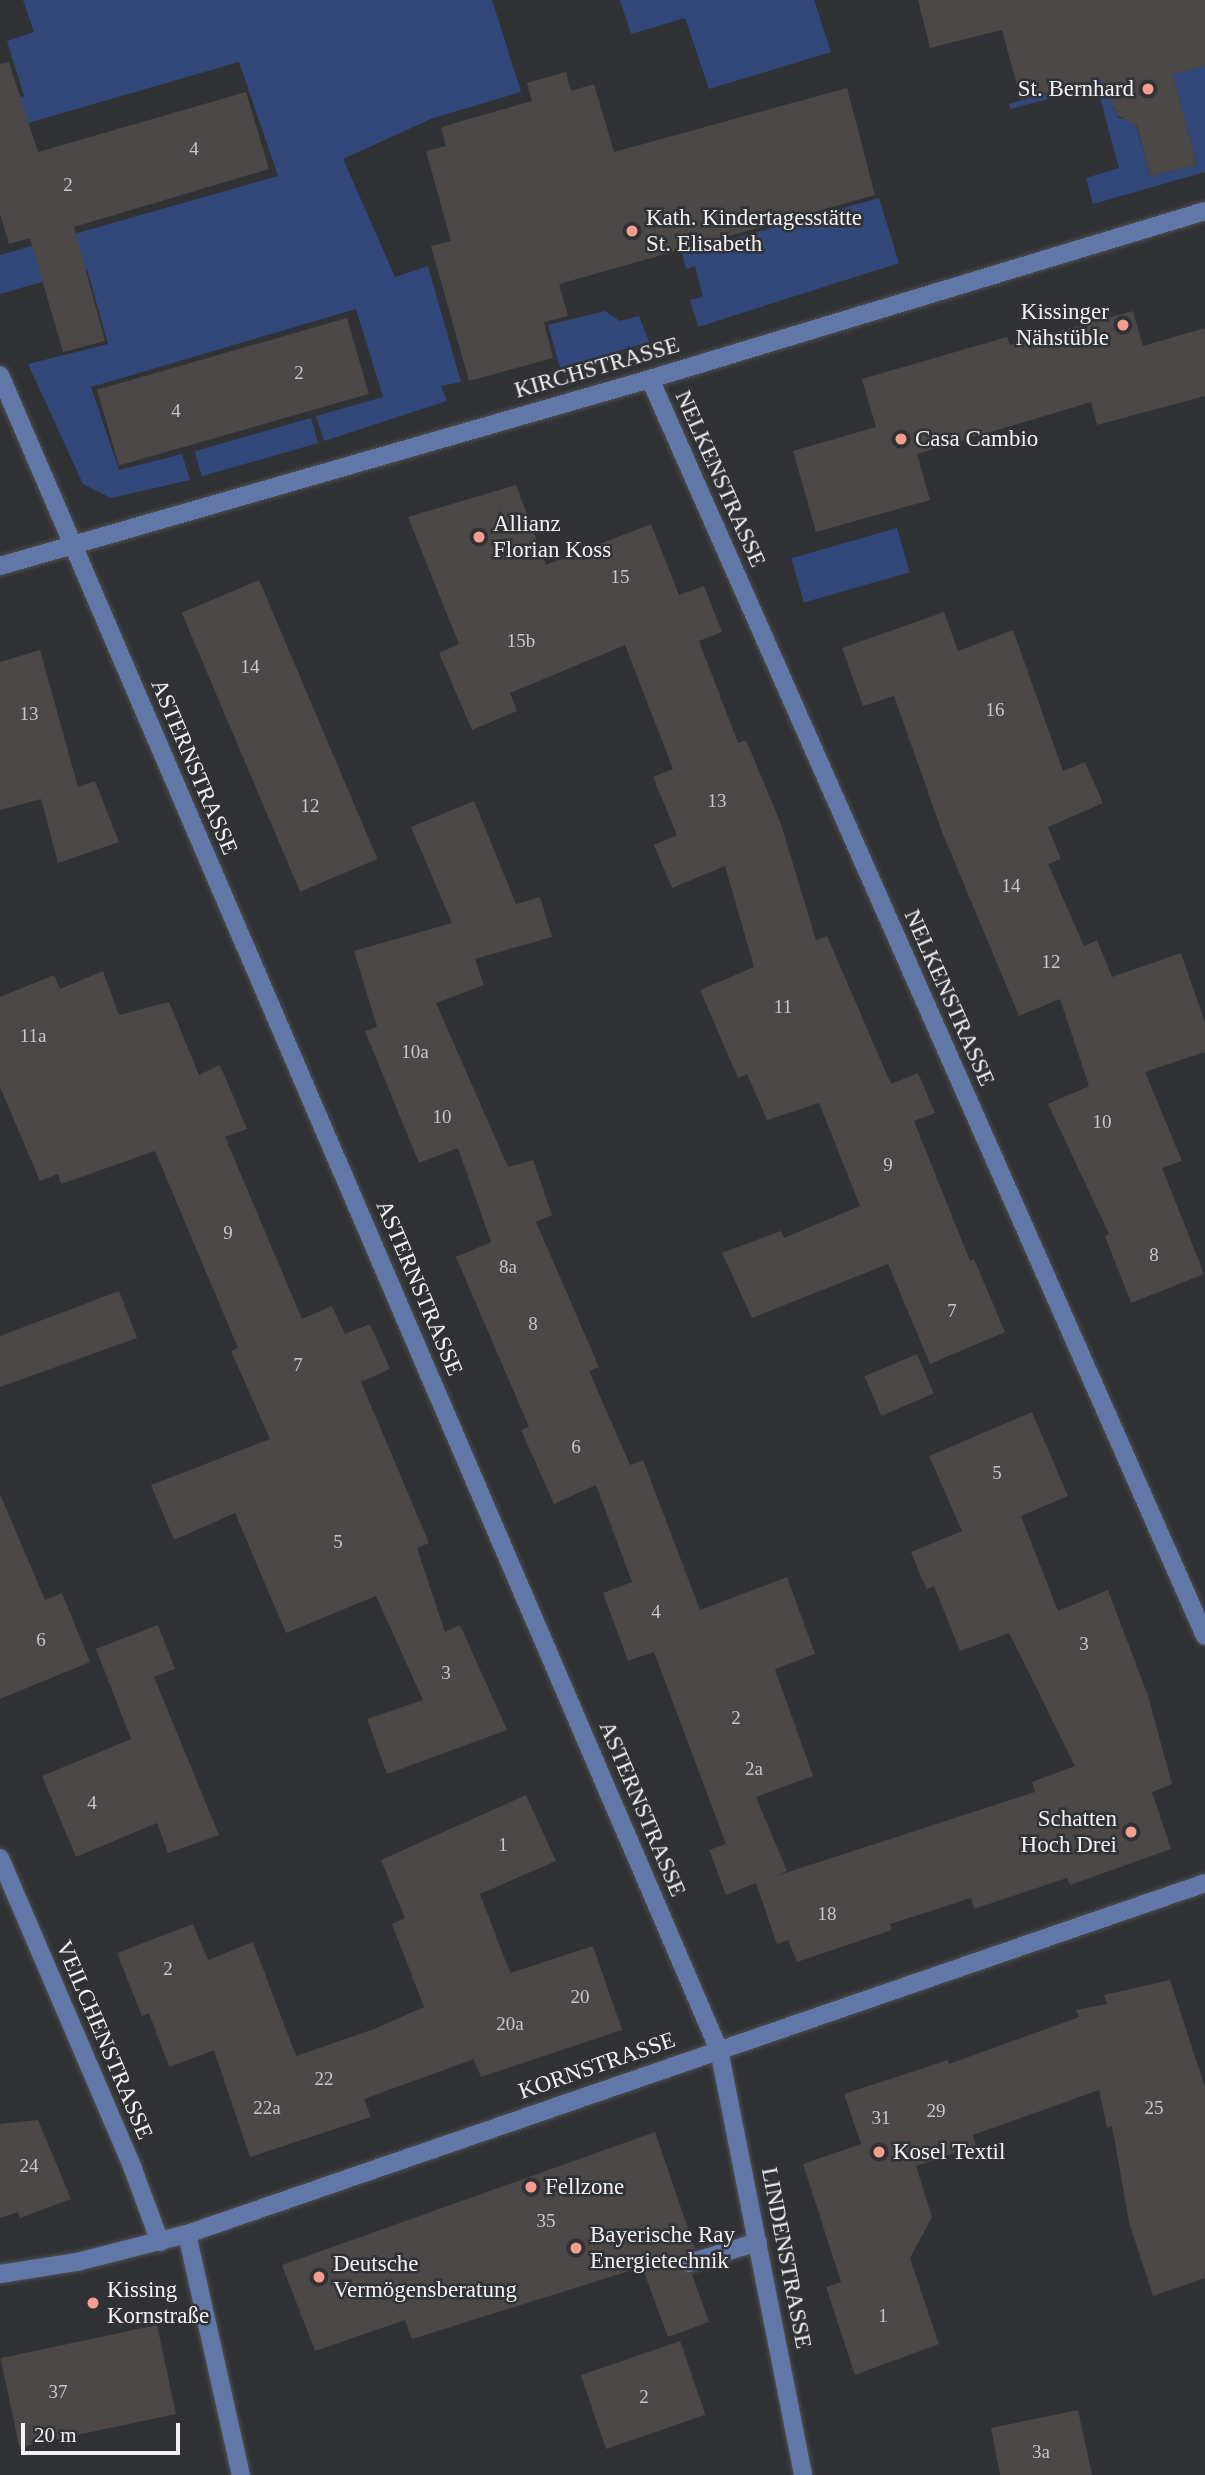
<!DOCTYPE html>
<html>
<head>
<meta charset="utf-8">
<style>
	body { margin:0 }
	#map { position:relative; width:1205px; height:2475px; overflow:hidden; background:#303134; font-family:"Times New Roman",serif }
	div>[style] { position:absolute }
	.green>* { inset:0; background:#314779; transform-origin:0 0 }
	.building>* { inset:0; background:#4a4746; transform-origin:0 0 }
	.roads { filter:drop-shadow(0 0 2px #4f5053) drop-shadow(0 0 2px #4f5053) }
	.minor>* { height:18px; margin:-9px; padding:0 9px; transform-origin:9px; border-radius:9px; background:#6177a8 }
	.dots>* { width:19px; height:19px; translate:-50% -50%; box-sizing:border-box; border:4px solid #303134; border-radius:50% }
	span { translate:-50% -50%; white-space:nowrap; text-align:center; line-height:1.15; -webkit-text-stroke:5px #303134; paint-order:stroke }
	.number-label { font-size:19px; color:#c8c7c8 }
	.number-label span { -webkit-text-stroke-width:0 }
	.poi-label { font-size:23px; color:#f2f2f4 }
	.right { translate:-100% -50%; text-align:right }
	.left { translate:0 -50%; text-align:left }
	.street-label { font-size:23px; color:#f2f2f4 }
	.scale { position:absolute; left:21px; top:2423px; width:159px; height:32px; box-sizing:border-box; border:4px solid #f2f2f4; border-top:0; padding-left:9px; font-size:21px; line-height:24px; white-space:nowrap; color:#f2f2f4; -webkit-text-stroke:5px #303134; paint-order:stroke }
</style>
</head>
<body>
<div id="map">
	<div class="green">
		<div style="clip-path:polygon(23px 0,492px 0,521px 92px,433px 118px,343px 159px,395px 277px,428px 266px,461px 382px,441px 386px,447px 401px,324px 441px,316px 416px,383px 397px,356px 309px,91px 387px,119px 470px,182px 454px,190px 480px,111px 498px,83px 484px,28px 364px,108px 344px,87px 269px,0 294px,0 255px,278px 176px,239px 62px,0 131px,0 104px,24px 96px,7px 41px,34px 32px)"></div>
		<div style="clip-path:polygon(620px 0,814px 0,831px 52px,709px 89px,685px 18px,631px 34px)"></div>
		<div style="clip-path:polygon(1205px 66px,1205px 172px,1093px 204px,1086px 178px,1119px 168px,1097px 86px,1010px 109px,1009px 104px,1123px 73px,1113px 108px,1119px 118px,1135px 121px,1150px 176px,1197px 165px,1173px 74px)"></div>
		<div style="clip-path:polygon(879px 198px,899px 263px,698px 327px,690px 300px,703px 297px,695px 266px,686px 269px,682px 253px)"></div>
		<div style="clip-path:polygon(605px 311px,620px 321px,639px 316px,649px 342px,560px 368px,548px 325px)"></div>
		<div style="left:311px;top:418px;width:26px;height:121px;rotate:74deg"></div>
		<div style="left:897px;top:528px;width:46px;height:110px;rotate:74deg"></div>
	</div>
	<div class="building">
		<div style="clip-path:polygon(918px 0,1205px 0,1205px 66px,1173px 74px,1197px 165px,1150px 176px,1137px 126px,1117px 115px,1101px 79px,1021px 100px,1002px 30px,930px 48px)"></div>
		<div style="clip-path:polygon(9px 62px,38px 152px,246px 92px,269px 169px,74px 227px,105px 341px,63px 352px,30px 238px,9px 244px,0 214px,0 64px)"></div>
		<div style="clip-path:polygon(566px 72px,571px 91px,594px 84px,614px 152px,847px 88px,875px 195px,559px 284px,568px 316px,544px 322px,553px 358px,469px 381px,431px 246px,451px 241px,426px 151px,446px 146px,441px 127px,532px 101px,527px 83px)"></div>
		<div style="clip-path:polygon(1133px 311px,1143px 346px,1205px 328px,1205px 396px,1097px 425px,1091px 402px,917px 454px,930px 500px,816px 532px,793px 451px,876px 427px,862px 379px,1007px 337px,1010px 345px)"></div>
		<div style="left:347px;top:318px;width:79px;height:260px;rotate:74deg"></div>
		<div style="clip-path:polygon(516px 485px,546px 565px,651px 524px,679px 595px,704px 586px,722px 632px,699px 641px,738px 743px,746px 740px,781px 824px,816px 940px,827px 936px,891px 1084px,918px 1073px,935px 1113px,914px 1121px,970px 1261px,974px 1259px,1005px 1332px,930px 1364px,888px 1264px,752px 1318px,722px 1253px,781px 1231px,784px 1238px,860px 1206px,819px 1103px,767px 1120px,747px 1074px,738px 1078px,700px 990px,754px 967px,725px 866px,672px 888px,654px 845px,677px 835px,653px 777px,673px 769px,625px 645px,510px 693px,517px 711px,472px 730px,439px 653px,459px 644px,408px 517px)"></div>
		<div style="left:259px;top:580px;width:303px;height:84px;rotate:67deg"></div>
		<div style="clip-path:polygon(944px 612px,958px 651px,1013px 630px,1063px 771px,1085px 762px,1103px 803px,1048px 827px,1061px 859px,1048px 864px,1084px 946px,1097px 940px,1112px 977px,1181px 953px,1205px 1023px,1205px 1052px,1145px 1072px,1182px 1161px,1162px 1168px,1204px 1274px,1131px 1303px,1105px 1236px,1109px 1234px,1048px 1104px,1089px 1086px,1060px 999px,1019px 1016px,942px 832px,894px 696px,863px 706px,842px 648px)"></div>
		<div style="clip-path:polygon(40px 650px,78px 787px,95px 781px,119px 842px,58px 863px,41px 799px,0 810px,0 662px)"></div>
		<div style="clip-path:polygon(474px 801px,516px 904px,540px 897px,552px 937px,475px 959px,484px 985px,436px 1003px,508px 1167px,533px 1160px,552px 1215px,536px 1222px,599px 1367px,589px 1371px,630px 1465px,643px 1460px,700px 1610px,787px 1577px,815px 1654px,775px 1669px,813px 1776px,756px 1797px,787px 1871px,776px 1876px,1035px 1792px,1032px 1782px,1075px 1766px,1009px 1633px,960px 1651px,934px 1586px,926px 1589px,911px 1552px,962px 1531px,929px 1456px,1032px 1412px,1068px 1496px,1021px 1516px,1058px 1611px,1108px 1590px,1148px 1696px,1172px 1784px,1152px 1792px,1171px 1849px,1070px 1885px,1067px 1878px,974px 1909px,971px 1898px,890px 1924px,892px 1930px,797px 1962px,788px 1940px,777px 1944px,756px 1883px,726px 1895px,709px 1850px,726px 1844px,654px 1652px,628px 1661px,603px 1593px,632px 1582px,596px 1485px,554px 1504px,521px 1430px,529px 1427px,456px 1257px,491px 1242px,458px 1148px,419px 1163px,365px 1031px,377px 1027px,354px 951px,452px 923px,411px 827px)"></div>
		<div style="clip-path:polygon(103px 971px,119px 1015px,169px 1002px,199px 1075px,220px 1065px,247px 1129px,225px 1137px,302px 1319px,332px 1306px,345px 1334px,370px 1324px,390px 1369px,361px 1382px,429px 1543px,417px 1548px,445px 1632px,460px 1625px,507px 1730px,387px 1774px,367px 1719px,423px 1700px,376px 1596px,286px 1633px,235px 1513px,174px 1540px,151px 1485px,270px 1439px,231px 1351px,238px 1348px,155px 1151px,61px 1184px,58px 1174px,40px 1181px,0 1087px,0 997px,54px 975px,60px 989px)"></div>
		<div style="clip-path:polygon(119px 1291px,137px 1338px,0 1387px,0 1336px)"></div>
		<div style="left:917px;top:1354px;width:43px;height:57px;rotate:67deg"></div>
		<div style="clip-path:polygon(0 1494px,45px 1600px,62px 1593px,90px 1662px,0 1699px)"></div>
		<div style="clip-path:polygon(158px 1625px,175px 1669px,154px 1677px,219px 1835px,168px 1853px,157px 1823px,76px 1857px,42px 1776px,131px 1739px,96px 1649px)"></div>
		<div style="clip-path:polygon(526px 1795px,556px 1861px,480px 1894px,510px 1973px,593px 1946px,622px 2030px,481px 2077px,474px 2059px,364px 2099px,371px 2117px,250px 2157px,214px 2050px,169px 2067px,149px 2013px,142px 2016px,117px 1953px,193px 1924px,208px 1960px,253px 1942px,296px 2056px,374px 2029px,424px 2007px,392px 1924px,405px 1918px,381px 1860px)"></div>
		<div style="clip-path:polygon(1170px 1980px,1205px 2087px,1205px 2278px,1153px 2296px,1129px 2222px,1112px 2126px,1107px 2128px,1099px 2090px,973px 2135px,976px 2146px,916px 2166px,932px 2217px,910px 2258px,939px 2344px,855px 2375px,826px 2287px,841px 2282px,803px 2164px,861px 2144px,844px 2094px,948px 2060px,949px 2064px,1079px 2017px,1076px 2010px,1107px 2004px,1104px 1995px)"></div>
		<div style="clip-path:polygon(38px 2120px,71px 2199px,20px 2218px,18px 2212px,0 2218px,0 2124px)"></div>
		<div style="clip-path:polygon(655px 2132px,695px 2249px,681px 2255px,678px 2266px,692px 2274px,709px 2322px,668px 2337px,642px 2267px,412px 2339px,405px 2320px,315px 2351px,282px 2265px)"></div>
		<div style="left:157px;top:2325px;width:91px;height:160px;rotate:78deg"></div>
		<div style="left:680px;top:2341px;width:78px;height:105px;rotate:71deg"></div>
		<div style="clip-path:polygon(1078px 2410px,1092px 2475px,1000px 2475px,991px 2428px)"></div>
	</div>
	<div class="roads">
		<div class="minor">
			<div style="left:0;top:375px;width:1823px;rotate:66.77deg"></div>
			<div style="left:719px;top:2050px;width:433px;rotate:78.8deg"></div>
			<div style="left:650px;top:379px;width:1374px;rotate:66.18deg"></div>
			<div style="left:0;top:566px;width:676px;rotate:-16.05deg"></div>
			<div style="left:650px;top:379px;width:580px;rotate:-16.84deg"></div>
			<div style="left:0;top:1858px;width:338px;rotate:66.8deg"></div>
			<div style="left:133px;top:2169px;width:78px;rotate:69.7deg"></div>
			<div style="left:187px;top:2234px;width:247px;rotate:77.4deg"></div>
			<div style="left:689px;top:2263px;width:72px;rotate:-16.9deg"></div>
			<div style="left:0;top:2274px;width:78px;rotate:-8.9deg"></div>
			<div style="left:77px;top:2262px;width:114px;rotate:-14.3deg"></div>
			<div style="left:187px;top:2234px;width:1077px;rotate:-19.02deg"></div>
		</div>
	</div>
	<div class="dots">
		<div style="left:1148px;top:89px;background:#f59d8f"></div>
		<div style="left:632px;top:231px;background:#f59d8f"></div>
		<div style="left:1123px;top:325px;background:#f59d8f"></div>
		<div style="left:901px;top:439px;background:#f59d8f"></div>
		<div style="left:479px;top:537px;background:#f59d8f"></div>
		<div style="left:1131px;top:1832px;background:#f59d8f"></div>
		<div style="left:879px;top:2152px;background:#f59d8f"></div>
		<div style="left:531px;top:2187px;background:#f59d8f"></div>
		<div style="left:576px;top:2248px;background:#f59d8f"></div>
		<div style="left:319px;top:2277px;background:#f59d8f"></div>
		<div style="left:93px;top:2303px;background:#f59d8f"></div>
	</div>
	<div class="number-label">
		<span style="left:194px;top:149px">4</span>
		<span style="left:68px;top:185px">2</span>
		<span style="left:299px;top:373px">2</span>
		<span style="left:176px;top:411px">4</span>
		<span style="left:620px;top:577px">15</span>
		<span style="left:521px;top:641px">15b</span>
		<span style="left:250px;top:667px">14</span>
		<span style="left:995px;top:710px">16</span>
		<span style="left:29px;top:714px">13</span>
		<span style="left:717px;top:801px">13</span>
		<span style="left:310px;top:806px">12</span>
		<span style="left:1011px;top:886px">14</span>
		<span style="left:1051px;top:962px">12</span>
		<span style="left:783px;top:1007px">11</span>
		<span style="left:33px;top:1036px">11a</span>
		<span style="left:415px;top:1052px">10a</span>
		<span style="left:442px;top:1117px">10</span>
		<span style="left:1102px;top:1122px">10</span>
		<span style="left:888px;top:1165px">9</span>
		<span style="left:228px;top:1233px">9</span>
		<span style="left:1154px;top:1255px">8</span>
		<span style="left:508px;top:1267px">8a</span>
		<span style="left:952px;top:1311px">7</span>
		<span style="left:533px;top:1324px">8</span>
		<span style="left:298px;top:1365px">7</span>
		<span style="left:576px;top:1447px">6</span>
		<span style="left:997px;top:1473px">5</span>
		<span style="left:338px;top:1542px">5</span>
		<span style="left:656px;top:1612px">4</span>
		<span style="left:41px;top:1640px">6</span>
		<span style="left:1084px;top:1644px">3</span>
		<span style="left:446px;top:1673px">3</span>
		<span style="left:736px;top:1718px">2</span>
		<span style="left:754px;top:1769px">2a</span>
		<span style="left:92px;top:1803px">4</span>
		<span style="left:503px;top:1845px">1</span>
		<span style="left:827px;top:1914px">18</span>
		<span style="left:168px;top:1969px">2</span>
		<span style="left:580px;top:1997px">20</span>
		<span style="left:510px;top:2024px">20a</span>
		<span style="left:324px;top:2079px">22</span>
		<span style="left:267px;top:2108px">22a</span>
		<span style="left:1154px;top:2108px">25</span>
		<span style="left:936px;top:2111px">29</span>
		<span style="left:881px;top:2118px">31</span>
		<span style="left:29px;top:2166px">24</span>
		<span style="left:546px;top:2221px">35</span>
		<span style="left:883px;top:2316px">1</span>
		<span style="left:58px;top:2392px">37</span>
		<span style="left:644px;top:2397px">2</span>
		<span style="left:1041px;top:2452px">3a</span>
	</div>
	<div class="poi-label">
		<span class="right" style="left:1134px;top:89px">St. Bernhard</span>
		<span class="left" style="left:646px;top:231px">Kath. Kindertagesstätte<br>St. Elisabeth</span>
		<span class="right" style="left:1109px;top:325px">Kissinger<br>Nähstüble</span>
		<span class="left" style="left:915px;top:439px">Casa Cambio</span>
		<span class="left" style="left:493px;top:537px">Allianz<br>Florian Koss</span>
		<span class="right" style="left:1117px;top:1832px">Schatten<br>Hoch Drei</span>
		<span class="left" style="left:893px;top:2152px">Kosel Textil</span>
		<span class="left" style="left:545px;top:2187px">Fellzone</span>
		<span class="left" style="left:590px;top:2248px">Bayerische Ray<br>Energietechnik</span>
		<span class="left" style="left:333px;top:2277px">Deutsche<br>Vermögensberatung</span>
		<span class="left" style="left:107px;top:2303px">Kissing<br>Kornstraße</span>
	</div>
	<div class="street-label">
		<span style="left:597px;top:368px;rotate:-16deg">KIRCHSTRASSE</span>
		<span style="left:720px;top:479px;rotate:66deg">NELKENSTRASSE</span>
		<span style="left:194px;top:767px;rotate:67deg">ASTERNSTRASSE</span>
		<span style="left:949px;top:998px;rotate:66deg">NELKENSTRASSE</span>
		<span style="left:419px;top:1288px;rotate:67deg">ASTERNSTRASSE</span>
		<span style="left:642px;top:1809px;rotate:67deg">ASTERNSTRASSE</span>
		<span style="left:104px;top:2040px;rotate:67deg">VEILCHENSTRASSE</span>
		<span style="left:597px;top:2066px;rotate:-19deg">KORNSTRASSE</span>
		<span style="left:786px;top:2258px;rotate:79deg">LINDENSTRASSE</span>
	</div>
	<div class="scale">20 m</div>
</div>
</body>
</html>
